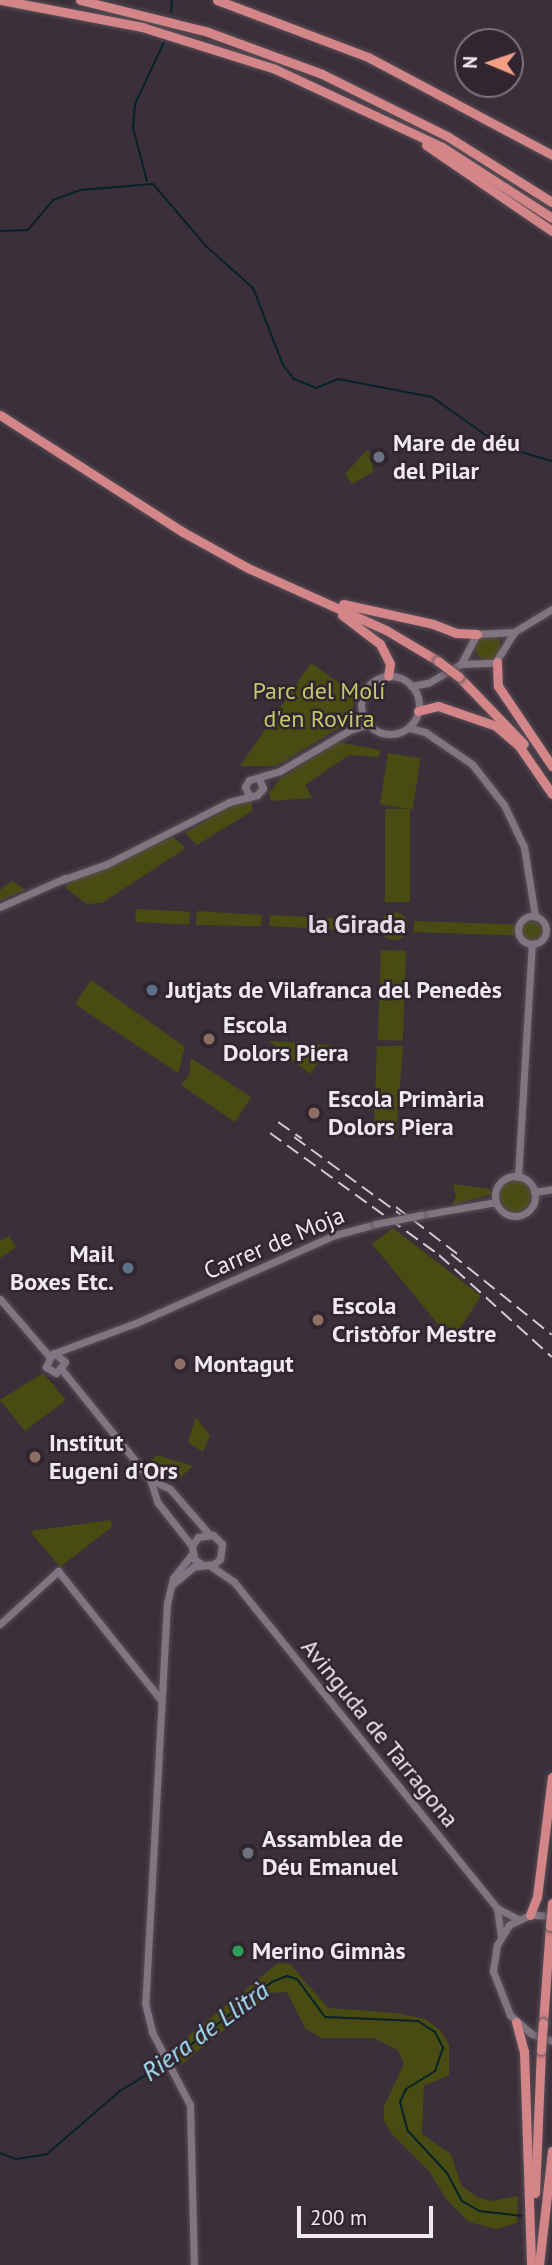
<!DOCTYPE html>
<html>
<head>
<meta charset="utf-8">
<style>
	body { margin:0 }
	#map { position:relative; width:552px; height:2265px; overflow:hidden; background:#3b2f3a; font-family:"PT Sans",sans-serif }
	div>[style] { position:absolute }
	.green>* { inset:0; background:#494c12; transform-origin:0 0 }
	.round { border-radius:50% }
	.stream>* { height:2px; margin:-1px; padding:0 1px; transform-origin:1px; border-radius:1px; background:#08222a }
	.roads { filter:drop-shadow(0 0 2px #584e57) drop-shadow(0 0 2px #584e57) }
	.secondary>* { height:7px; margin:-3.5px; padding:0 3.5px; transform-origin:3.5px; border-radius:3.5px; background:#827481 }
	.secondary>.ring { margin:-3.5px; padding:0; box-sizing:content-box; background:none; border:7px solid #827481; border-radius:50% }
	.highway>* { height:9px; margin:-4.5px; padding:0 4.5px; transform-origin:4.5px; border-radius:4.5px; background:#d48587 }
	.rail>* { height:2px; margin-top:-1px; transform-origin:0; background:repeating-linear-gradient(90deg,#d3cbd3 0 14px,transparent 0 21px) }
	.bridges { filter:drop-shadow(0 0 2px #584e57) drop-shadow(0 0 2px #584e57) }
	.secondary-bridge>* { height:7px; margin:-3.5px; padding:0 3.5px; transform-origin:3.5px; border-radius:3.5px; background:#827481 }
	.highway-bridge>* { height:9px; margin:-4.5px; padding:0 4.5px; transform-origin:4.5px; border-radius:4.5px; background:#d48587 }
	.dots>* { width:19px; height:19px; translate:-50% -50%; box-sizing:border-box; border:4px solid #312530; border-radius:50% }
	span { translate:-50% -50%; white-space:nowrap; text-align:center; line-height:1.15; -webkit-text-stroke:5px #312530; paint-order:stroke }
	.poi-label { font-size:24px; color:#f0e9f0; font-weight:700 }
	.left { translate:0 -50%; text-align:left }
	.right { translate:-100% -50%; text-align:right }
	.park-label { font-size:24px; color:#c4c96d }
	.street-label { font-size:24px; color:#f0e9f0 }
	.neighbourhood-label { font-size:26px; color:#e6d7e5; font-weight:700 }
	.water-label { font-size:26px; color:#a6e5fa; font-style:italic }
	.north { position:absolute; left:454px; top:28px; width:70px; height:70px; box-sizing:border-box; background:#312530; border:2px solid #7d737d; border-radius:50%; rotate:272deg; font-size:19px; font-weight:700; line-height:28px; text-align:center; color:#f0e9f0 }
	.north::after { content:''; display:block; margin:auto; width:24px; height:32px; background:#f39f84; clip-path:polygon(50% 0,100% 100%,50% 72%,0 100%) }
	.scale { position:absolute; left:297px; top:2206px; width:136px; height:32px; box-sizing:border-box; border:4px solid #f0e9f0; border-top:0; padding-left:9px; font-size:21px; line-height:24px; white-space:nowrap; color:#f0e9f0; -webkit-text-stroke:5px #312530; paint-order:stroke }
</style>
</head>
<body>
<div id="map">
	<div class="green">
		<div style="clip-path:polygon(366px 451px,371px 452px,373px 472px,352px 484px,345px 474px)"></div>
		<div class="round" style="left:475px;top:634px;width:26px;height:26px"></div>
		<div style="clip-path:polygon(311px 663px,354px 693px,352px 720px,276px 766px,240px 766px)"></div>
		<div style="clip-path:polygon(337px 742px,380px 750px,379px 757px,349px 755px,305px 785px,312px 798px,271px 801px,269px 793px,280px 779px)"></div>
		<div style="left:388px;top:753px;width:33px;height:52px;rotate:9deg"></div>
		<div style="clip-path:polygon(240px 800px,252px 800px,252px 811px,197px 845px,185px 833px)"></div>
		<div style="left:385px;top:809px;width:25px;height:93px"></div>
		<div style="clip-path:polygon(173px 837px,186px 848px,102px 903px,87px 904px,66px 888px,68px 882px)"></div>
		<div style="clip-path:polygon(12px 881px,26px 890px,0 900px,0 890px)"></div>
		<div style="left:136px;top:909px;width:54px;height:13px;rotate:3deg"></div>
		<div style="clip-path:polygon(197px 911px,262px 915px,261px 926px,196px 925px)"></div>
		<div class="round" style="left:380px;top:912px;width:28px;height:28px"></div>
		<div style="left:270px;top:915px;width:103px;height:11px;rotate:3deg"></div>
		<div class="round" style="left:522px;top:921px;width:20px;height:20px"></div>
		<div style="left:414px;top:921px;width:101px;height:11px;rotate:2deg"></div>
		<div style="left:381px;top:950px;width:25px;height:90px;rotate:2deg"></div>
		<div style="clip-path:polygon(91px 980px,185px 1047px,178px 1073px,75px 1004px)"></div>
		<div style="clip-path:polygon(269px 1041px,331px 1045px,310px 1074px)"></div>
		<div style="clip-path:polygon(377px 1046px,403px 1046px,396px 1138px,374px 1124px)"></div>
		<div style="clip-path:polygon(191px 1058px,251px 1097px,235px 1122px,181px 1085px,189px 1075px)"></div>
		<div class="round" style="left:499px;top:1180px;width:32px;height:32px"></div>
		<div style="clip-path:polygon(453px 1184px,489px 1189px,492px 1194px,452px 1205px,456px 1196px)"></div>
		<div style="clip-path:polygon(393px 1228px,481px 1296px,452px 1341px,372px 1244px)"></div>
		<div style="clip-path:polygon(9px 1236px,16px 1247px,0 1258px,0 1241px)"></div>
		<div style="clip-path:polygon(43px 1373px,66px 1400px,25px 1431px,0 1400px)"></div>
		<div style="clip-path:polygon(196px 1417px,210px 1436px,203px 1452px,188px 1442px)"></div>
		<div style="clip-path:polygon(157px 1455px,193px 1466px,178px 1480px,169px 1481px,148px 1464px)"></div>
		<div style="clip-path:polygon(111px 1520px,112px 1527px,60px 1567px,30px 1531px)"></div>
		<div style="clip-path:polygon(278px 1963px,290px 1964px,328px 2008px,396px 2013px,425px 2019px,440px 2030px,449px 2044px,449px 2075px,424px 2086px,422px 2134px,451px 2154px,461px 2185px,477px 2197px,491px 2201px,518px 2196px,517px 2223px,496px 2229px,469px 2222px,446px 2199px,429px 2171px,391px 2133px,384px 2121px,384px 2106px,404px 2064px,398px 2050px,374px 2038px,321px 2038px,305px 2028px,287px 1992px,270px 1993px,181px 2065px,171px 2050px)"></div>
	</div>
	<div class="stream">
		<div style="left:171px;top:12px;width:12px;rotate:-85deg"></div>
		<div style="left:147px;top:181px;width:55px;rotate:-104.8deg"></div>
		<div style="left:133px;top:128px;width:24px;rotate:-85deg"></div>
		<div style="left:135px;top:104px;width:68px;rotate:-64.9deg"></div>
		<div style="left:0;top:231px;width:28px;rotate:-2deg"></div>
		<div style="left:28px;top:230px;width:39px;rotate:-50deg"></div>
		<div style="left:53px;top:200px;width:29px;rotate:-20deg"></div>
		<div style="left:80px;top:190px;width:73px;rotate:-4.7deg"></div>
		<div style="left:153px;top:184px;width:82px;rotate:49.5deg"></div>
		<div style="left:206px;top:246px;width:63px;rotate:41.8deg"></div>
		<div style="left:253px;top:288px;width:83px;rotate:68.7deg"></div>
		<div style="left:283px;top:365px;width:18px;rotate:52deg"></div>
		<div style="left:294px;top:379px;width:24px;rotate:22deg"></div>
		<div style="left:316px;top:388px;width:24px;rotate:-22deg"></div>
		<div style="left:338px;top:379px;width:96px;rotate:10.8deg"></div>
		<div style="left:432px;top:397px;width:85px;rotate:35.4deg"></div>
		<div style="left:501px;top:446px;width:53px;rotate:16.4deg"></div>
		<div style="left:171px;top:2060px;width:128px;rotate:-37.7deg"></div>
		<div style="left:272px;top:1982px;width:16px;rotate:-22deg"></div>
		<div style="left:287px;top:1976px;width:10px;rotate:17deg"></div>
		<div style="left:297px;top:1979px;width:47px;rotate:53.6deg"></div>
		<div style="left:325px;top:2017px;width:93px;rotate:2.5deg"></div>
		<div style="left:418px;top:2021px;width:20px;rotate:33deg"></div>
		<div style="left:435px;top:2032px;width:18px;rotate:63deg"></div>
		<div style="left:443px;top:2048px;width:24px;rotate:109deg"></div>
		<div style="left:435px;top:2071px;width:34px;rotate:148deg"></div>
		<div style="left:406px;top:2089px;width:14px;rotate:115deg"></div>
		<div style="left:400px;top:2102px;width:30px;rotate:75deg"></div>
		<div style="left:408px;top:2131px;width:57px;rotate:47.1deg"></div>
		<div style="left:447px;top:2173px;width:32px;rotate:62deg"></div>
		<div style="left:462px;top:2201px;width:20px;rotate:30deg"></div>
		<div style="left:479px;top:2211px;width:43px;rotate:6.6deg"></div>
		<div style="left:0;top:2153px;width:17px;rotate:21deg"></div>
		<div style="left:16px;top:2159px;width:31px;rotate:-9deg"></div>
		<div style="left:47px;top:2154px;width:96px;rotate:-40.8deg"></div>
		<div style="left:120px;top:2091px;width:54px;rotate:-31.3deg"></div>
	</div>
	<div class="roads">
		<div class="secondary">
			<div style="left:461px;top:664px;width:34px;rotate:-62deg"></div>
			<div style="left:477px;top:634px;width:37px;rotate:-3deg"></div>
			<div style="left:514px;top:632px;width:44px;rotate:-31.2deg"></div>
			<div class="ring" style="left:361px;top:676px;width:51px;height:51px"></div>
			<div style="left:411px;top:686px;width:17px;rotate:-10deg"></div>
			<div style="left:428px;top:683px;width:38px;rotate:-30deg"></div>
			<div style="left:461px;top:664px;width:34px;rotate:-2deg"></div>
			<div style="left:495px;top:663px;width:36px;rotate:-58deg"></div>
			<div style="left:410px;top:728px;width:16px;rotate:15deg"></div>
			<div style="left:425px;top:732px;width:57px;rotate:34.2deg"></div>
			<div style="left:472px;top:764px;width:52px;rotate:52deg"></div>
			<div style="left:504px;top:805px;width:47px;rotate:64.5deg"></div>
			<div style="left:524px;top:847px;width:70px;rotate:80.9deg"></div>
			<div style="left:249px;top:795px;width:9px;rotate:-117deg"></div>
			<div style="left:245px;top:787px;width:8px;rotate:-60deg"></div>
			<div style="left:249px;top:780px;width:32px;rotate:-16deg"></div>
			<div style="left:280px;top:771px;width:81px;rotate:-30.4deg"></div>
			<div style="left:350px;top:730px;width:19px;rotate:-18deg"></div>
			<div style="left:62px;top:880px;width:48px;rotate:-19.6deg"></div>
			<div style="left:107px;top:864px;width:137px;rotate:-26.9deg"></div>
			<div style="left:229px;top:802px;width:29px;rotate:-14deg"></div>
			<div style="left:257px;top:795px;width:9px;rotate:-49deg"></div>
			<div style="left:263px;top:788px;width:10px;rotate:-114deg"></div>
			<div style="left:0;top:907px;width:71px;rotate:-24deg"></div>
			<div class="ring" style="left:518px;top:916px;width:21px;height:21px"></div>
			<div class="ring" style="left:495px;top:1176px;width:33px;height:33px"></div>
			<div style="left:518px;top:1177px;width:233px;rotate:-86.6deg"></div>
			<div style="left:534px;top:1192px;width:18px;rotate:-9deg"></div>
			<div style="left:421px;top:1215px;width:76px;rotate:-9.8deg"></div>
			<div style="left:0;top:1299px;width:75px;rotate:49.3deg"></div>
			<div style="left:54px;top:1353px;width:14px;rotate:39deg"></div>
			<div style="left:65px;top:1362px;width:14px;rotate:129deg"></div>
			<div style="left:56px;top:1373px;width:12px;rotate:-149deg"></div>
			<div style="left:46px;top:1367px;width:14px;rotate:-65deg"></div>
			<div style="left:52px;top:1354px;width:90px;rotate:-20.3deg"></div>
			<div style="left:136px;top:1323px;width:218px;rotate:-23.9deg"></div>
			<div style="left:335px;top:1235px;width:42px;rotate:-15deg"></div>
			<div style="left:62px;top:1370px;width:140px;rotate:51.1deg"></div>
			<div style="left:150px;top:1479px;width:25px;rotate:72deg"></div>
			<div style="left:158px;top:1503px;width:55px;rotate:51.7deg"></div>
			<div style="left:150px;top:1479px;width:22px;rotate:27deg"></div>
			<div style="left:170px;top:1489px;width:60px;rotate:49.1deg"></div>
			<div style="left:192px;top:1554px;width:31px;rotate:128deg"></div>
			<div style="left:173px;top:1578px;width:26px;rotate:103deg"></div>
			<div style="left:167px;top:1603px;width:401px;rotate:93.1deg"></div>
			<div style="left:145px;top:2003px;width:30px;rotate:76deg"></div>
			<div style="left:152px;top:2032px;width:82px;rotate:62.5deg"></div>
			<div style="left:190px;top:2105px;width:160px;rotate:88.6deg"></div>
			<div style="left:209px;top:1565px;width:30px;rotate:34deg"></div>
			<div style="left:234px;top:1582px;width:419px;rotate:51.1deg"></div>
			<div style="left:497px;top:1908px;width:27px;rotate:82deg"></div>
			<div style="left:173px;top:1584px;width:26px;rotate:-40deg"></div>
			<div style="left:193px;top:1567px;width:21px;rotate:-8deg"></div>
			<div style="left:214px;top:1564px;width:8px;rotate:-40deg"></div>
			<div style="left:220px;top:1559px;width:15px;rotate:-82deg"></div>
			<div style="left:222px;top:1544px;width:13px;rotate:-135deg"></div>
			<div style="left:213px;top:1535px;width:15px;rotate:172deg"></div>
			<div style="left:198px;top:1537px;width:11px;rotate:124deg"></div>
			<div style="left:192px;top:1546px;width:13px;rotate:81deg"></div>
			<div style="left:194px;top:1559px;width:11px;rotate:34deg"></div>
			<div style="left:0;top:1624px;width:79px;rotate:-42.4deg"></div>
			<div style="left:58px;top:1571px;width:165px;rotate:51.4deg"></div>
			<div style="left:497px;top:1908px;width:24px;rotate:28deg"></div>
			<div style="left:552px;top:1916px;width:22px;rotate:-177deg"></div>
			<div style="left:530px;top:1915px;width:23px;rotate:155deg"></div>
			<div style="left:509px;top:1925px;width:23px;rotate:121deg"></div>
			<div style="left:497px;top:1945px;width:26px;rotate:99deg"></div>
			<div style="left:493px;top:1971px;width:47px;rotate:68.9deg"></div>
			<div style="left:510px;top:2015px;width:29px;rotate:41deg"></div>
			<div style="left:532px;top:2034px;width:21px;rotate:19deg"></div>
		</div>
		<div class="highway">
			<div style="left:1px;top:0;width:144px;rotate:10.8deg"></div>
			<div style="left:142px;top:27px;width:139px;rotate:17.5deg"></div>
			<div style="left:275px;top:69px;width:184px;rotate:25deg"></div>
			<div style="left:442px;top:147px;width:131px;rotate:32.8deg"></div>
			<div style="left:80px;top:0;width:132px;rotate:14deg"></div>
			<div style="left:208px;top:32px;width:121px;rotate:20.2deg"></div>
			<div style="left:322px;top:74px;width:140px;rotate:26.4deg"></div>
			<div style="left:447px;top:136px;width:124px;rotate:32.2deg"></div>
			<div style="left:217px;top:0;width:161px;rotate:20.7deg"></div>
			<div style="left:368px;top:57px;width:208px;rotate:28deg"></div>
			<div style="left:426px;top:145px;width:153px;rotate:34.3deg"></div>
			<div style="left:0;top:415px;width:217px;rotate:32.6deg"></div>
			<div style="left:183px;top:532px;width:74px;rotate:29deg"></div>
			<div style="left:248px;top:568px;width:151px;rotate:24.2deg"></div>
			<div style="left:386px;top:630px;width:61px;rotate:30.8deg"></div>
			<div style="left:343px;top:604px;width:92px;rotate:12.5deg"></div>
			<div style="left:433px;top:624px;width:25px;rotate:21deg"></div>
			<div style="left:456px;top:633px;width:21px;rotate:3deg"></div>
			<div style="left:342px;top:615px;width:48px;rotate:37.3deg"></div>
			<div style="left:380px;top:644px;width:22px;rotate:63deg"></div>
			<div style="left:390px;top:664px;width:12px;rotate:99deg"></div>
			<div style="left:497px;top:662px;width:24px;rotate:88deg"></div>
			<div style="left:498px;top:686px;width:97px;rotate:56deg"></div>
			<div style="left:459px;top:677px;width:93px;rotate:45.9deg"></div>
			<div style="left:418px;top:711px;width:21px;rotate:-14deg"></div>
			<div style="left:438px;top:706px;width:61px;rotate:19deg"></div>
			<div style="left:496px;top:726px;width:30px;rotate:41deg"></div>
			<div style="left:519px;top:746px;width:58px;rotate:55.5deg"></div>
			<div style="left:530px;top:1915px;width:19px;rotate:-69deg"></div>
			<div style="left:537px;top:1897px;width:121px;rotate:-82.9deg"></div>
			<div style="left:516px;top:2022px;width:30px;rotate:75deg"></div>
			<div style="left:524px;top:2051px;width:214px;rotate:88.1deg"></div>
			<div style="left:543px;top:2023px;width:97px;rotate:-85.9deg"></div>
			<div style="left:535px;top:2193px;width:143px;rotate:-87.6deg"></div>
			<div style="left:539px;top:2265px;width:115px;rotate:-83.5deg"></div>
		</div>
	</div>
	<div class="rail">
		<div style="left:278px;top:1122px;width:29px;rotate:35deg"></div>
		<div style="left:270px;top:1133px;width:208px;rotate:35.8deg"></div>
		<div style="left:439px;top:1255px;width:152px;rotate:42.1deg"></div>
		<div style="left:294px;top:1137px;width:132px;rotate:36.1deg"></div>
		<div style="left:396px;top:1207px;width:81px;rotate:37.4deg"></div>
		<div style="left:451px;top:1254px;width:129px;rotate:38.7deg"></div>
	</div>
	<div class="bridges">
		<div class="secondary-bridge">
			<div style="left:376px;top:1224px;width:46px;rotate:-11.3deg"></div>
		</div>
		<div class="highway-bridge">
			<div style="left:438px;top:661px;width:26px;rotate:37deg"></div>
			<div style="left:550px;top:1926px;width:23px;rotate:-85deg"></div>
			<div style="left:541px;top:2050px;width:27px;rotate:-86deg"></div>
		</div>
	</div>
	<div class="dots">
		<div style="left:379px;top:457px;background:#6b7280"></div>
		<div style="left:152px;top:990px;background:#5c6f8a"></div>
		<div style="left:209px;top:1039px;background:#8d6e63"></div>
		<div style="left:314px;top:1113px;background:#8d6e63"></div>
		<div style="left:128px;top:1268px;background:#5c6f8a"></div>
		<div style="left:318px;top:1320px;background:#8d6e63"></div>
		<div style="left:180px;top:1364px;background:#8d6e63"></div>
		<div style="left:35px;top:1457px;background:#8d6e63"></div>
		<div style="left:248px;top:1853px;background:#6b7280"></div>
		<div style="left:238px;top:1951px;background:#2e9e5b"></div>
	</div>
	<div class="poi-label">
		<span class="left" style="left:393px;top:457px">Mare de déu<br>del Pilar</span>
		<span class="left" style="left:166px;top:990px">Jutjats de Vilafranca del Penedès</span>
		<span class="left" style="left:223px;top:1039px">Escola<br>Dolors Piera</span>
		<span class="left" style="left:328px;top:1113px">Escola Primària<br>Dolors Piera</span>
		<span class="right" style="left:114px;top:1268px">Mail<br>Boxes Etc.</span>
		<span class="left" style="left:332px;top:1320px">Escola<br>Cristòfor Mestre</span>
		<span class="left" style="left:194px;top:1364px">Montagut</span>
		<span class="left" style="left:49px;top:1457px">Institut<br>Eugeni d'Ors</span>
		<span class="left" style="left:262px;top:1853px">Assamblea de<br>Déu Emanuel</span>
		<span class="left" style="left:252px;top:1951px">Merino Gimnàs</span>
	</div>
	<div class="park-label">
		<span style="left:319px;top:705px">Parc del Molí<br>d'en Rovira</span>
	</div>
	<div class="street-label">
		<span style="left:274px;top:1243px;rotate:-23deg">Carrer de Moja</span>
		<span style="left:380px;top:1733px;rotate:51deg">Avinguda de Tarragona</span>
	</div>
	<div class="neighbourhood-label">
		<span style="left:357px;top:924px">la Girada</span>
	</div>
	<div class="water-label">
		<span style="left:205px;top:2031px;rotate:-36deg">Riera de Llitrà</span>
	</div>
	<div class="north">N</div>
	<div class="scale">200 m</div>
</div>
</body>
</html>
